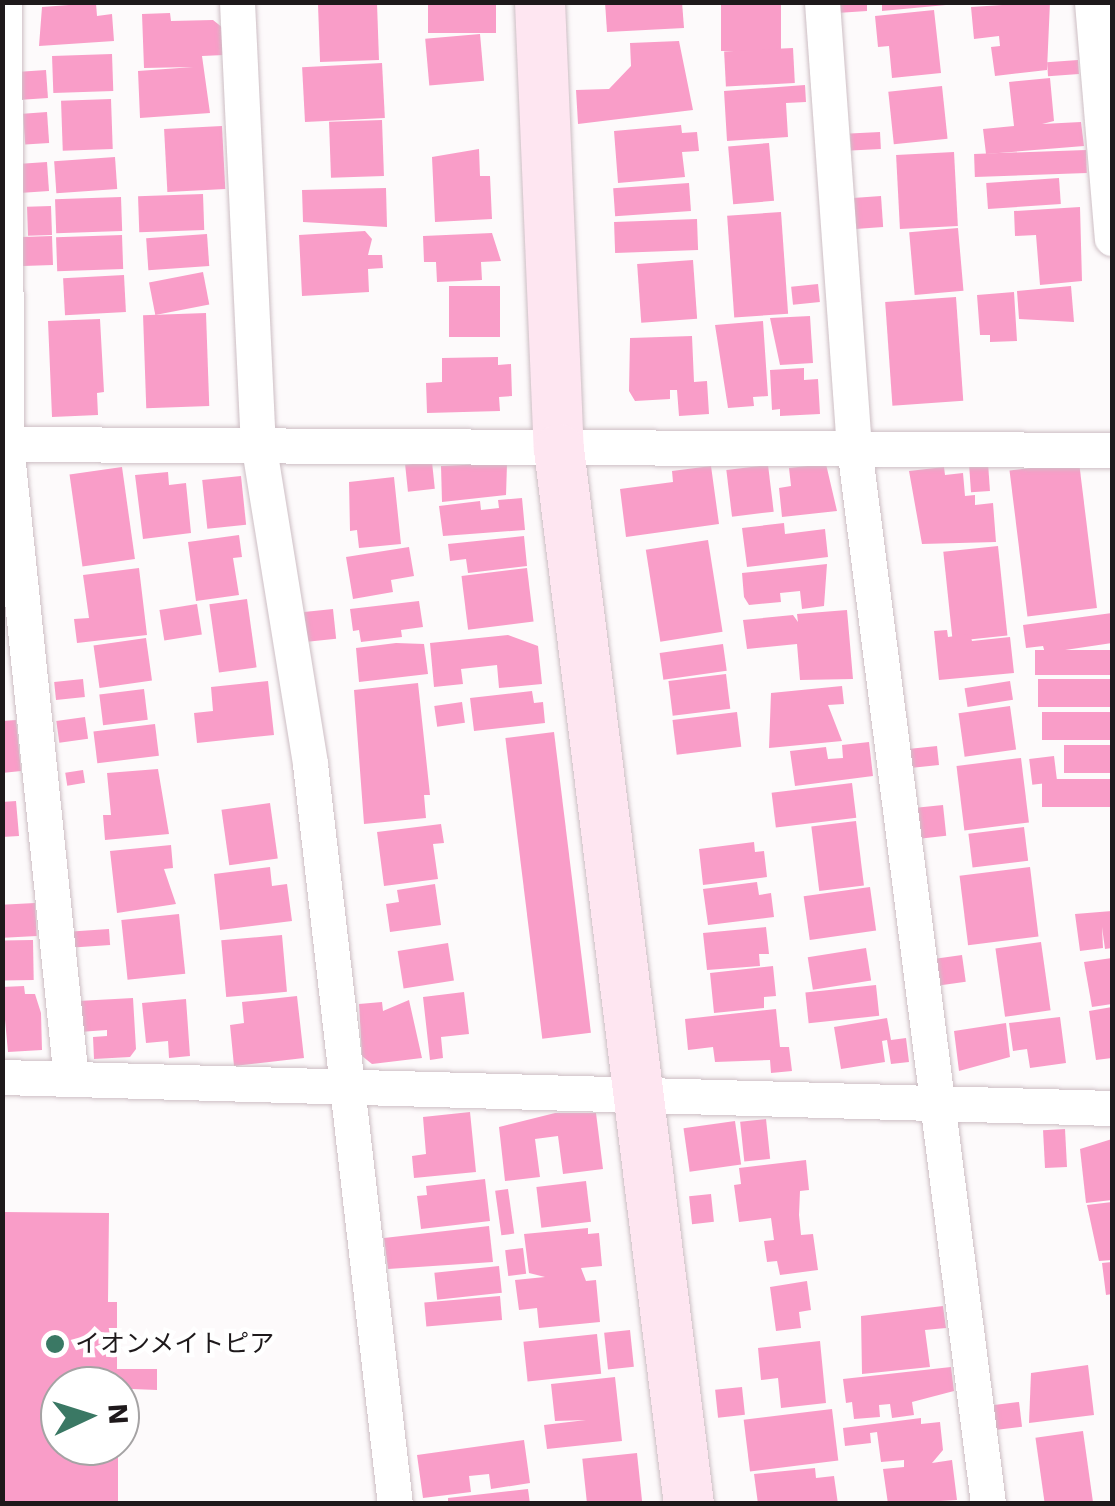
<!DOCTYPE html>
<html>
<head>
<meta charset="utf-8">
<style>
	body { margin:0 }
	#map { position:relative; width:1115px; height:1506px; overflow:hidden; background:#fdfafb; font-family:"Work Sans","Noto Sans JP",sans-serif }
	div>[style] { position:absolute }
	.building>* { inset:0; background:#f99dc8; transform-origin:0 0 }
	.roads { filter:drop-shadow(0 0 2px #cdbec4) drop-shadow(0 0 2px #cdbec4) }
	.street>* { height:35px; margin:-17.5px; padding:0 17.5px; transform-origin:17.5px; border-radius:17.5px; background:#fff }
	.secondary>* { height:50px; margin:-25px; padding:0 25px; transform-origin:25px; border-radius:25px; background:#fee6f1 }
	.dots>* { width:28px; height:28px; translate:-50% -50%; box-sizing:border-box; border:5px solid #fff; border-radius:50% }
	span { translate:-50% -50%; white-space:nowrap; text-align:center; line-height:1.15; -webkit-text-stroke:9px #fff; paint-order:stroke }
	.poi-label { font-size:25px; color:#1e191b }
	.left { translate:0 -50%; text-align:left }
	.frame { position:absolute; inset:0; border:5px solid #1e191b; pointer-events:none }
	.north { position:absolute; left:40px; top:1366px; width:100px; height:100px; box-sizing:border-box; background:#fff; border:2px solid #a5a3a4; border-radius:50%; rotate:86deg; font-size:28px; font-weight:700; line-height:40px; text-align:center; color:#1e191b }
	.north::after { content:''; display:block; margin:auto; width:35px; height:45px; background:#3a7864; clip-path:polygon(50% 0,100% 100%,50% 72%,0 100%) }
</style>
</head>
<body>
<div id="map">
	<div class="building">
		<div style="clip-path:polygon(605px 2px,682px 2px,684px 28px,607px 32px)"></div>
		<div style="left:721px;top:2px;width:60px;height:49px"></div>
		<div style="clip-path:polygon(836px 2px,867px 2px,867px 11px,837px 13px)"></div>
		<div style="clip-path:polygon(882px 2px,946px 2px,946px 5px,882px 11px)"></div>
		<div style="clip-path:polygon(1050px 2px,1047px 70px,995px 76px,991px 47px,1000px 46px,999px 36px,974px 39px,971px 7px)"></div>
		<div style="clip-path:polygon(96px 3px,97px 16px,112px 14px,114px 41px,39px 46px,42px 7px)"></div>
		<div style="left:377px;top:3px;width:57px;height:59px;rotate:88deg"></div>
		<div style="left:428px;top:5px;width:68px;height:28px"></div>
		<div style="clip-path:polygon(934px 10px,941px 73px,892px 78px,889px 46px,878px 47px,875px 16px)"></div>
		<div style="clip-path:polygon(170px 13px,171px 21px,213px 20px,223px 28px,224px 55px,202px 56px,210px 113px,140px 118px,138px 71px,193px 67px,144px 68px,142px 14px)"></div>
		<div style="left:480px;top:34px;width:47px;height:55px;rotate:85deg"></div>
		<div style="clip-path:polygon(679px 41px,693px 110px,578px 124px,576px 90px,609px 89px,631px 66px,630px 43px)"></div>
		<div style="left:793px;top:48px;width:35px;height:69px;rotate:87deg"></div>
		<div style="left:112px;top:54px;width:37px;height:60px;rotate:88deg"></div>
		<div style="left:1078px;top:60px;width:14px;height:31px;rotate:86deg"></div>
		<div style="left:382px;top:63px;width:55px;height:80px;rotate:87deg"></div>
		<div style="left:46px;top:70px;width:28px;height:26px;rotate:86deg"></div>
		<div style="clip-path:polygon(1050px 78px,1054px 121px,1042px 124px,1081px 122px,1084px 146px,986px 154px,983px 129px,1014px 126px,1009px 82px)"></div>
		<div style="clip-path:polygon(805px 85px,806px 102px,786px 103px,788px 137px,727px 141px,724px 91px)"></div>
		<div style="left:942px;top:86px;width:53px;height:54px;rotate:84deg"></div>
		<div style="left:111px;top:99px;width:50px;height:50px;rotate:88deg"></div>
		<div style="left:47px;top:112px;width:31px;height:24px;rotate:86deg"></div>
		<div style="left:382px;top:120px;width:56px;height:53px;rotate:88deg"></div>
		<div style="clip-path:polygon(681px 125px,682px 133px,697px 132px,699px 151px,682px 152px,685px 177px,618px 183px,614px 131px)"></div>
		<div style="left:222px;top:126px;width:63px;height:58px;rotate:87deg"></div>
		<div style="left:880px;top:132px;width:17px;height:30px;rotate:87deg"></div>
		<div style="left:769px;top:143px;width:58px;height:41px;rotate:85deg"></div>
		<div style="clip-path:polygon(479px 149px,480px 176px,490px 176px,492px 219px,435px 222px,432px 157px)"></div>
		<div style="left:1086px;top:150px;width:23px;height:112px;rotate:88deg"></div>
		<div style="left:954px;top:152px;width:74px;height:58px;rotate:87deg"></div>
		<div style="left:115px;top:157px;width:32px;height:61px;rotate:86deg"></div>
		<div style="left:47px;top:162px;width:29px;height:26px;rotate:86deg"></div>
		<div style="left:1059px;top:178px;width:26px;height:73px;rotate:86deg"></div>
		<div style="left:689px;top:183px;width:28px;height:76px;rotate:86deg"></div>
		<div style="clip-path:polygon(386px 188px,387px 227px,303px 222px,302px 190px)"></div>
		<div style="left:203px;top:194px;width:36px;height:65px;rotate:88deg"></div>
		<div style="left:881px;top:196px;width:31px;height:28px;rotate:86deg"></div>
		<div style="left:121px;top:197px;width:34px;height:66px;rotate:88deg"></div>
		<div style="left:51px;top:206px;width:29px;height:24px;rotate:88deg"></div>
		<div style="clip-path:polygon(1080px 207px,1082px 281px,1040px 285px,1036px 235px,1015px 236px,1014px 211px)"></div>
		<div style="left:781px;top:212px;width:102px;height:54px;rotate:86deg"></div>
		<div style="left:697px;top:219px;width:31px;height:83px;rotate:88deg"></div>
		<div style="left:958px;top:228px;width:63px;height:49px;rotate:85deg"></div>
		<div style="clip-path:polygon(365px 231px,372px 239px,368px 255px,382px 255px,383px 268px,368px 269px,369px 292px,302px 296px,299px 235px)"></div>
		<div style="clip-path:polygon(492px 233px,501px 261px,481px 262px,482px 280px,437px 282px,436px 262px,424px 262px,423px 236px)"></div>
		<div style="left:207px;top:234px;width:32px;height:61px;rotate:86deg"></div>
		<div style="left:122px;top:235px;width:34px;height:66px;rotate:88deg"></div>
		<div style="left:52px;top:236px;width:29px;height:30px;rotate:88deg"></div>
		<div style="left:693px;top:260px;width:59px;height:56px;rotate:86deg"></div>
		<div style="left:203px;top:272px;width:33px;height:55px;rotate:79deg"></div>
		<div style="left:124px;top:275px;width:37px;height:61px;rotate:87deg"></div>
		<div style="left:818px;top:284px;width:18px;height:27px;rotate:84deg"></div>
		<div style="left:500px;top:286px;width:51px;height:51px;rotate:90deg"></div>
		<div style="clip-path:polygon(1071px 286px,1074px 322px,1019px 319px,1017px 291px)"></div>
		<div style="clip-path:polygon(1014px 292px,1017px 341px,990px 342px,990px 335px,980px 335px,977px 295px)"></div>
		<div style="left:956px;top:297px;width:104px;height:71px;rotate:86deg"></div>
		<div style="left:206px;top:313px;width:93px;height:63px;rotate:88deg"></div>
		<div style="clip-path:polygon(810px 316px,813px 363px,780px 365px,770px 318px)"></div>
		<div style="clip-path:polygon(100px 319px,104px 392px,97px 393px,98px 415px,52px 417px,48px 321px)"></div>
		<div style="clip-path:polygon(763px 321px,768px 396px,753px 397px,754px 406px,728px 408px,715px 325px)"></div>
		<div style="clip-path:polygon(692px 336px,694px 382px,707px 381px,709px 414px,679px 416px,677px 390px,670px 390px,670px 399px,635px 401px,629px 391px,630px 338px)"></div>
		<div style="clip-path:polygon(498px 357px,498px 365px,511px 364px,512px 396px,499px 397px,500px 411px,427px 413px,426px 383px,442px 382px,442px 358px)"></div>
		<div style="clip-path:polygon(804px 368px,804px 380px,818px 379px,820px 414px,780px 416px,780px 409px,772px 410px,770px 370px)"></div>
		<div style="left:432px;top:462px;width:27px;height:27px;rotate:84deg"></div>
		<div style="left:1079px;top:462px;width:147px;height:70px;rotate:83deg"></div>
		<div style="clip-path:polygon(507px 463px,506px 495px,442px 502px,441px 466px)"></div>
		<div style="left:988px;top:463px;width:28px;height:19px;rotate:86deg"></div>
		<div style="clip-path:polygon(826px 464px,837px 511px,782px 517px,779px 488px,791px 486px,789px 468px)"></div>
		<div style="left:768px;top:465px;width:47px;height:42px;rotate:83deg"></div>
		<div style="clip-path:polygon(711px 466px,719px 524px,626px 537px,620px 489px,673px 482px,672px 471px)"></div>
		<div style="left:122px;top:467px;width:93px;height:53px;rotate:82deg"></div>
		<div style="clip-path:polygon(944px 467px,945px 475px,963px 473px,965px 496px,975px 495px,975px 505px,993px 503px,996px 542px,922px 544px,909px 471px)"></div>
		<div style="clip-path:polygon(168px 472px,169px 485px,186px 483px,191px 533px,143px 539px,135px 475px)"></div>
		<div style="left:241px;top:476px;width:49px;height:39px;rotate:84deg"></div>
		<div style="clip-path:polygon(394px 477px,401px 544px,359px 548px,357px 530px,350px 531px,349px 482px)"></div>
		<div style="clip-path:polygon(522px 498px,525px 530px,443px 536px,439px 506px,480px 501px,481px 510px,499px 508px,498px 500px)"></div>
		<div style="clip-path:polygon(784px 523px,785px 534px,825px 529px,828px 557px,747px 567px,742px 528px)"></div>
		<div style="clip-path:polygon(239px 535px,242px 557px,233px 558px,239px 595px,196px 601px,188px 542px)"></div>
		<div style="clip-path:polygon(524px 536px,527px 566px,468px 573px,466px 559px,450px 561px,448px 544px)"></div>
		<div style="left:708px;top:540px;width:93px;height:63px;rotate:81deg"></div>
		<div style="left:998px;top:546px;width:90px;height:55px;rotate:84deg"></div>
		<div style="clip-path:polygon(409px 547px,414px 576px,391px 580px,393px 592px,353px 599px,346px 557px)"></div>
		<div style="clip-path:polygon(827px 564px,824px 606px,802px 609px,800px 591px,780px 593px,781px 602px,749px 605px,744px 597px,742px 573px)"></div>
		<div style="clip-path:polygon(139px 568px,147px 635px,77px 643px,74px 619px,89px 618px,83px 575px)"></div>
		<div style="left:527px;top:568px;width:54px;height:66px;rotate:83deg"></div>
		<div style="left:247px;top:599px;width:69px;height:38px;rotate:82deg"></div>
		<div style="clip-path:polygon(419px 601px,423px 627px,401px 630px,402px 637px,361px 642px,359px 630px,353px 631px,350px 609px)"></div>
		<div style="left:197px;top:604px;width:31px;height:38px;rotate:81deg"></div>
		<div style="left:333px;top:609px;width:30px;height:29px;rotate:84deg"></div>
		<div style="clip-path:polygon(847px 610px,853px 679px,800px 680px,797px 644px,747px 649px,743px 620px,793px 615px,798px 622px,797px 614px)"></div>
		<div style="clip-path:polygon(1112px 613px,1112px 643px,1045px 653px,1043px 646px,1026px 648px,1023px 625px)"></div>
		<div style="clip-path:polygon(947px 630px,948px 637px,970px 634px,972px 641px,1010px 637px,1014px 673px,939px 680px,934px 631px)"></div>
		<div style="clip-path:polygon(508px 635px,538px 646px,542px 684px,499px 688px,497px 665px,461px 669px,463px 684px,434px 687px,430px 643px)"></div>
		<div style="left:146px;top:638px;width:43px;height:53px;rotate:82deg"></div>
		<div style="clip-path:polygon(396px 643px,424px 644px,428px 674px,359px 682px,356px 648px)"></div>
		<div style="left:723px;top:644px;width:27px;height:64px;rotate:82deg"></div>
		<div style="left:1112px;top:650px;width:25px;height:77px;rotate:90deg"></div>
		<div style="left:726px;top:674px;width:35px;height:58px;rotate:83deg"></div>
		<div style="left:83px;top:679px;width:18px;height:29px;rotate:84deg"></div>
		<div style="left:1112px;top:679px;width:28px;height:74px;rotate:90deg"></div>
		<div style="clip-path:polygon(268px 681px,274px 735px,197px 743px,194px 713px,213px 711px,211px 687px)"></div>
		<div style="left:1010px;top:681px;width:19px;height:46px;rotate:81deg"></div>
		<div style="clip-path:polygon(418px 683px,430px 795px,424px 795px,426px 818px,364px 824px,354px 690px)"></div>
		<div style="clip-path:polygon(842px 686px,844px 704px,828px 705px,842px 741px,769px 748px,771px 693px)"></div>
		<div style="left:144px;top:689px;width:31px;height:45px;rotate:83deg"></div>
		<div style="clip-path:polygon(532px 691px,534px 703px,543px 702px,545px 723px,474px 731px,470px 698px)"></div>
		<div style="left:462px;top:702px;width:21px;height:28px;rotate:82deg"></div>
		<div style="left:1010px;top:706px;width:44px;height:52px;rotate:82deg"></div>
		<div style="left:737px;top:712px;width:35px;height:65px;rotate:83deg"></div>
		<div style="left:1112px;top:712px;width:28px;height:70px;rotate:90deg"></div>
		<div style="left:85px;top:717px;width:22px;height:29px;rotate:82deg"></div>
		<div style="clip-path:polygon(16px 720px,21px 771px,2px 773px,2px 721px)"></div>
		<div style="left:155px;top:724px;width:32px;height:62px;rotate:83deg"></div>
		<div style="left:554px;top:732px;width:303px;height:49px;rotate:83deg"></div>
		<div style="clip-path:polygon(869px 742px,873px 776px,795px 786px,790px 751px,826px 747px,828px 759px,843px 758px,842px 745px)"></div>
		<div style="left:1112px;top:745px;width:28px;height:48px;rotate:90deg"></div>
		<div style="left:937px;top:746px;width:19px;height:29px;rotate:84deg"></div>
		<div style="left:1054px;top:756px;width:26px;height:25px;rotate:83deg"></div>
		<div style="left:1021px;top:758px;width:65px;height:65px;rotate:83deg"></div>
		<div style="clip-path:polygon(158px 769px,169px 834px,105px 840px,103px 815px,111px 815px,107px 773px)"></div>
		<div style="left:83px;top:770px;width:13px;height:18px;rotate:81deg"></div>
		<div style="left:1112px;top:779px;width:28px;height:70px;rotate:90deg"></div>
		<div style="left:852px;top:783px;width:35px;height:81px;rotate:83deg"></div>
		<div style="clip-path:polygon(16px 801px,19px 836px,2px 837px,2px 802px)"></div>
		<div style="left:270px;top:803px;width:56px;height:49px;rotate:82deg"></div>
		<div style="left:943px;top:805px;width:31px;height:27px;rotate:84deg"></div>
		<div style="left:856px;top:821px;width:65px;height:45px;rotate:83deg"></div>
		<div style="clip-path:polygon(441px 824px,444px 843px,433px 844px,438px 879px,384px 886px,377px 832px)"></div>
		<div style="left:1024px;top:827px;width:34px;height:56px;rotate:83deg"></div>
		<div style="clip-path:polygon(754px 842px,755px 852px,764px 851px,767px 877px,703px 885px,699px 849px)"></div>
		<div style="clip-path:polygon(171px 845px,173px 868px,164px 869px,176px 904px,117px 913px,110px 851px)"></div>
		<div style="clip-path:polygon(270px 867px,272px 886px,287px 884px,292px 921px,220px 930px,214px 874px)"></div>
		<div style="left:1030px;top:867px;width:70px;height:71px;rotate:83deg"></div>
		<div style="clip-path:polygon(757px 882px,759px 895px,771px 893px,774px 917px,708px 925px,703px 889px)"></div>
		<div style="clip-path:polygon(435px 884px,441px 925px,390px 932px,386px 904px,399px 902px,397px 890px)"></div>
		<div style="left:870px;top:887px;width:44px;height:67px;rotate:82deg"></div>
		<div style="left:35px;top:903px;width:33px;height:33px;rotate:87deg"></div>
		<div style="clip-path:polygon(1112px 911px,1112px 948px,1105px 949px,1102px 927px,1103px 948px,1080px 951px,1075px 914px)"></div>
		<div style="left:179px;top:914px;width:60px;height:58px;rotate:84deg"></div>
		<div style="clip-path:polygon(766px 927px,769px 954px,759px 954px,760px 966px,707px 970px,703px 933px)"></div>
		<div style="left:109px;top:929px;width:16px;height:37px;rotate:86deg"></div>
		<div style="left:282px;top:935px;width:57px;height:61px;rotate:85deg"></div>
		<div style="left:33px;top:940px;width:40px;height:31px;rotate:89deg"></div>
		<div style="left:1041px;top:942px;width:69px;height:46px;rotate:82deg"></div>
		<div style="left:448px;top:943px;width:38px;height:51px;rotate:81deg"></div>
		<div style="left:866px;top:948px;width:33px;height:59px;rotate:81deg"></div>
		<div style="left:962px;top:955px;width:27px;height:27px;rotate:82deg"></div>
		<div style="clip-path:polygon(1112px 958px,1112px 1004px,1092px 1007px,1084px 962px)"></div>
		<div style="clip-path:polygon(773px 966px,776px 996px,764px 997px,764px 1008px,714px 1013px,710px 973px)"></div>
		<div style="left:876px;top:985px;width:31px;height:71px;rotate:84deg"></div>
		<div style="clip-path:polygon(24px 986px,25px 994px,35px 994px,41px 1013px,42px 1050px,8px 1052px,2px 987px)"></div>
		<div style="clip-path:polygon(464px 992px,469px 1034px,441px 1037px,443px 1058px,430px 1060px,423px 997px)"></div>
		<div style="clip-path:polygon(297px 996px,304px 1058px,234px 1066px,230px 1025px,244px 1023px,242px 1002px)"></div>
		<div style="clip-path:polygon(133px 998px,136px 1049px,130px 1057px,94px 1059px,93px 1037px,107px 1036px,107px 1030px,79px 1032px,78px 1001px)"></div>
		<div style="clip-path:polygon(186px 999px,190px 1056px,169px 1058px,168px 1041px,146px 1043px,142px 1003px)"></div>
		<div style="clip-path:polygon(409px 1000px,422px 1058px,372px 1064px,362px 1056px,359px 1004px,382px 1002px,383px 1011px)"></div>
		<div style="clip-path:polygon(1112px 1007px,1112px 1058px,1096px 1060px,1089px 1011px)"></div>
		<div style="clip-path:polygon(776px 1009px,780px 1047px,789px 1047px,792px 1071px,771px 1073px,770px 1060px,715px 1062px,713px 1047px,688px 1050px,685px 1019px)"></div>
		<div style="clip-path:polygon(1060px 1017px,1066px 1063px,1030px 1068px,1027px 1049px,1013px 1051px,1009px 1023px)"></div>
		<div style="clip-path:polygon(887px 1018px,891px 1040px,906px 1038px,909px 1062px,891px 1064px,887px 1040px,882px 1041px,885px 1062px,841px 1069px,834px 1027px)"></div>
		<div style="clip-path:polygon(1006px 1023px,1010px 1057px,959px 1071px,954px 1031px)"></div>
		<div style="clip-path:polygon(470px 1112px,476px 1172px,414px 1178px,412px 1156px,426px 1154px,423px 1117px)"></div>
		<div style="clip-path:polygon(555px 1113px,596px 1113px,603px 1169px,563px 1174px,558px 1136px,535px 1139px,540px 1177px,505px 1181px,499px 1127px)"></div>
		<div style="left:766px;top:1119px;width:40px;height:26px;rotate:84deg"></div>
		<div style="left:735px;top:1121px;width:44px;height:52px;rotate:82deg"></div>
		<div style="left:1065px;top:1129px;width:38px;height:22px;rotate:87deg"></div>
		<div style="clip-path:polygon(1112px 1139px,1112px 1200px,1086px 1203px,1080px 1149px)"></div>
		<div style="clip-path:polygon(806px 1160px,809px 1190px,800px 1191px,799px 1215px,801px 1235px,813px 1234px,818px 1270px,780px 1275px,777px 1261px,767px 1262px,764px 1241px,774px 1240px,771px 1218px,739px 1222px,734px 1185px,741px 1184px,739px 1168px)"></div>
		<div style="clip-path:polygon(485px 1179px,490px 1221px,421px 1229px,417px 1196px,427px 1195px,426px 1186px)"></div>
		<div style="left:586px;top:1181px;width:41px;height:50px;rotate:83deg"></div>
		<div style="left:508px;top:1189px;width:45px;height:13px;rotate:82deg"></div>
		<div style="left:711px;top:1194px;width:28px;height:22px;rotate:84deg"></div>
		<div style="clip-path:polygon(1112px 1202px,1112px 1260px,1099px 1261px,1087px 1205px)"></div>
		<div style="clip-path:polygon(2px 1212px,109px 1213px,108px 1302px,117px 1302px,117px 1369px,157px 1369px,157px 1390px,60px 1386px,60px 1446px,118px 1446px,118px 1504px,2px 1504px)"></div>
		<div style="clip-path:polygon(489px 1226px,493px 1262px,388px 1269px,384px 1238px)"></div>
		<div style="clip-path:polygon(588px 1228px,588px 1234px,599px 1233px,602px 1266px,581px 1268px,586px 1281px,596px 1280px,600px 1322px,539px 1328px,537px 1308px,519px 1310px,515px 1280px,545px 1277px,529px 1273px,524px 1234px)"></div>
		<div style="left:523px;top:1248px;width:26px;height:18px;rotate:83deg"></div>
		<div style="clip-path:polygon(1112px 1262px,1112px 1294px,1106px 1295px,1102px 1263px)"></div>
		<div style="left:499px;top:1266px;width:27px;height:65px;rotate:84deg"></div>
		<div style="clip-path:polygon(807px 1281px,811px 1310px,799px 1312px,801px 1328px,776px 1331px,770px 1287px)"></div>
		<div style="left:500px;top:1296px;width:24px;height:76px;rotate:85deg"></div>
		<div style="clip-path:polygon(943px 1306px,946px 1328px,925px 1330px,930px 1367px,862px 1374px,861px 1316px)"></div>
		<div style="left:630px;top:1330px;width:37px;height:26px;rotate:84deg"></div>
		<div style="left:597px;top:1334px;width:40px;height:74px;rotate:84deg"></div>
		<div style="clip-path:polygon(820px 1341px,826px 1403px,781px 1408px,778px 1378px,761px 1380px,758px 1348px)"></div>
		<div style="clip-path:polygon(1088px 1365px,1094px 1415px,1029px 1423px,1031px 1373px)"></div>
		<div style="clip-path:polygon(951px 1367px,954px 1391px,912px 1402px,914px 1415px,892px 1418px,890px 1404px,879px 1405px,880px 1417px,854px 1419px,852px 1402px,846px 1403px,843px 1379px)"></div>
		<div style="clip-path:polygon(615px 1377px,622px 1441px,547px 1449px,544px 1425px,586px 1420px,555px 1421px,551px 1384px)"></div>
		<div style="left:742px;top:1387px;width:28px;height:27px;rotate:84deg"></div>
		<div style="left:1019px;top:1402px;width:25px;height:27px;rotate:83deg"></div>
		<div style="left:832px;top:1409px;width:52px;height:89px;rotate:83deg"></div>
		<div style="clip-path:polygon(921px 1418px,921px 1424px,940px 1422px,943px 1450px,932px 1463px,952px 1460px,957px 1500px,888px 1504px,883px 1469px,904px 1467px,904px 1460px,881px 1462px,877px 1432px,870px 1433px,871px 1443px,845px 1446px,843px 1428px)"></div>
		<div style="left:1083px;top:1431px;width:74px;height:48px;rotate:82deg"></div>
		<div style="clip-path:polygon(524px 1440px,530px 1483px,491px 1489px,489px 1474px,469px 1476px,471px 1492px,423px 1498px,417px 1455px)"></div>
		<div style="left:637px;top:1453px;width:51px;height:55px;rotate:84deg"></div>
		<div style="clip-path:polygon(815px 1468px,816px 1478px,834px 1476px,838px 1504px,758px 1504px,754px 1474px)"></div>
		<div style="clip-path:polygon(528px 1489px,530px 1504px,448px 1504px,448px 1498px)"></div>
	</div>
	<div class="roads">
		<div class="street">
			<div style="left:4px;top:2px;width:442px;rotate:89.7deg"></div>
			<div style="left:6px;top:444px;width:638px;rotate:84.16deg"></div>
			<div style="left:237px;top:2px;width:441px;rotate:87.3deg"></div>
			<div style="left:258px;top:442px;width:326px;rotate:80.8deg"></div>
			<div style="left:310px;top:764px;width:745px;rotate:83.45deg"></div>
			<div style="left:822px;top:2px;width:446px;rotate:85.9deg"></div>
			<div style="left:854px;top:447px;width:1065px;rotate:82.77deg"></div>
			<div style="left:1092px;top:2px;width:237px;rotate:85.2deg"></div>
			<div style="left:6px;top:444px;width:1106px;rotate:0.31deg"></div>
			<div style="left:2px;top:1077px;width:1110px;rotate:1.6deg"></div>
		</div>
		<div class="secondary">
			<div style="left:540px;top:2px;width:447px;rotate:87.6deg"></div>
			<div style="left:559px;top:449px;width:1063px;rotate:82.98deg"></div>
		</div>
	</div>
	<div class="dots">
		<div style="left:55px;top:1344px;background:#3a7864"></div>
	</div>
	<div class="poi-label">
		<span class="left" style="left:75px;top:1344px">イオンメイトピア</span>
	</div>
	<div class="frame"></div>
	<div class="north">N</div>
</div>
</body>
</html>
